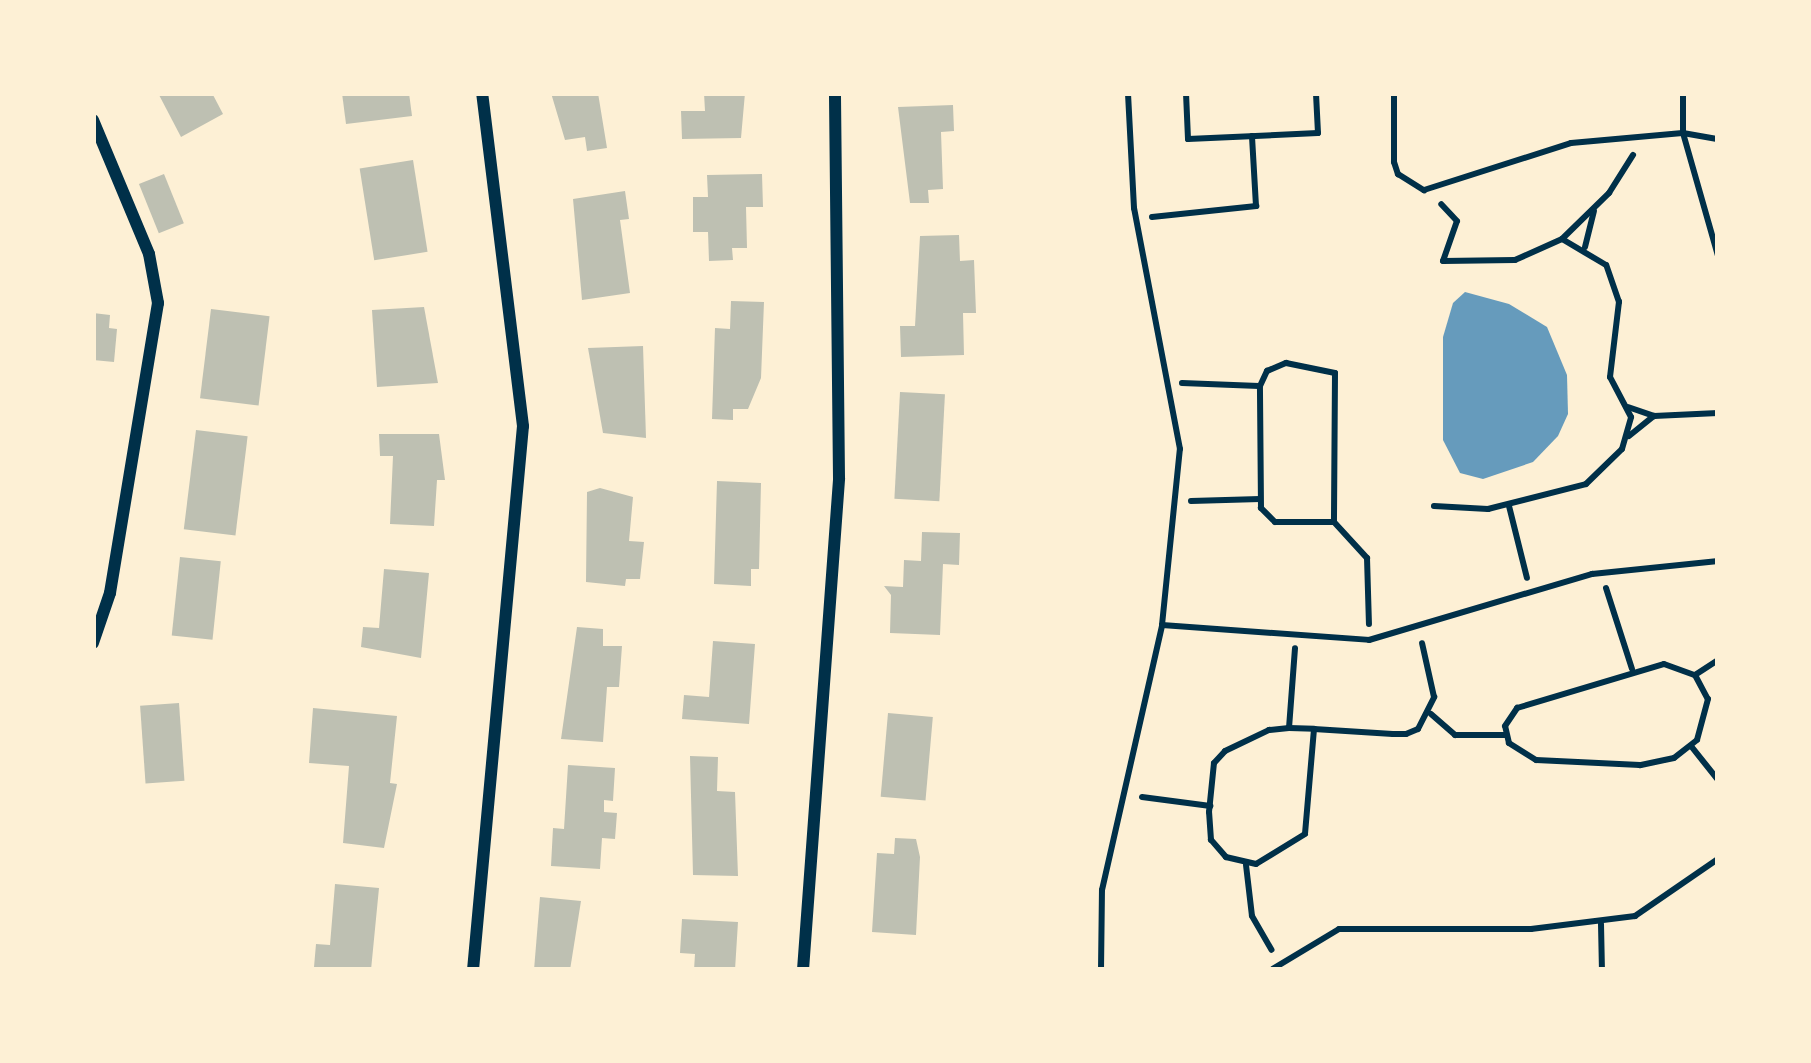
<!DOCTYPE html>
<html>
<head>
<meta charset="utf-8">
<style>
	body { margin:0 }
	#map { position:relative; width:1811px; height:1063px; overflow:hidden; background:#fdf0d5; font-family:"Source Sans 3",sans-serif }
	div>[style] { position:absolute }
	.water>* { inset:0; background:#669bbc }
	.building>* { inset:0; background:#bec0b2; transform-origin:0 0 }
	.path>* { height:6px; margin:-3px; padding:0 3px; transform-origin:3px; border-radius:3px; background:#003049 }
	.service>* { height:6px; margin:-3px; padding:0 3px; transform-origin:3px; border-radius:3px; background:#003049 }
	.minor>* { height:12px; margin:-6px; padding:0 6px; transform-origin:6px; border-radius:6px; background:#003049 }
	span { translate:-50% -50%; white-space:nowrap; text-align:center; line-height:1.15; -webkit-text-stroke:10px #fdf0d5; paint-order:stroke }
	.frame { position:absolute; inset:0; border:96px solid #fdf0d5; pointer-events:none }
</style>
</head>
<body>
<div id="map">
	<div class="water">
		<div style="clip-path:polygon(1465px 292px,1509px 304px,1547px 327px,1567px 375px,1568px 414px,1558px 436px,1533px 462px,1483px 479px,1460px 473px,1443px 440px,1443px 337px,1453px 303px)"></div>
	</div>
	<div class="building">
		<div style="clip-path:polygon(158px 93px,212px 93px,223px 114px,181px 137px)"></div>
		<div style="clip-path:polygon(342px 93px,409px 93px,412px 116px,346px 124px)"></div>
		<div style="clip-path:polygon(551px 93px,598px 93px,607px 148px,587px 151px,585px 137px,565px 140px)"></div>
		<div style="clip-path:polygon(704px 93px,745px 93px,741px 138px,682px 139px,681px 111px,705px 111px)"></div>
		<div style="clip-path:polygon(953px 105px,954px 131px,941px 132px,943px 189px,928px 190px,929px 203px,910px 203px,898px 107px)"></div>
		<div style="left:413px;top:160px;width:93px;height:54px;rotate:81deg"></div>
		<div style="left:164px;top:174px;width:53px;height:27px;rotate:68deg"></div>
		<div style="clip-path:polygon(762px 174px,763px 207px,746px 207px,747px 248px,732px 248px,733px 260px,709px 261px,708px 232px,693px 232px,693px 197px,708px 197px,707px 175px)"></div>
		<div style="clip-path:polygon(625px 191px,629px 219px,620px 220px,630px 293px,582px 300px,573px 199px)"></div>
		<div style="clip-path:polygon(959px 235px,960px 261px,974px 260px,976px 313px,963px 313px,964px 355px,901px 357px,900px 326px,915px 326px,920px 236px)"></div>
		<div style="clip-path:polygon(731px 301px,764px 302px,761px 378px,748px 409px,733px 409px,733px 420px,712px 419px,715px 328px,730px 329px)"></div>
		<div style="clip-path:polygon(424px 307px,438px 383px,377px 387px,372px 310px)"></div>
		<div style="left:211px;top:309px;width:59px;height:90px;rotate:7deg"></div>
		<div style="clip-path:polygon(93px 313px,110px 315px,109px 328px,117px 329px,114px 362px,93px 360px)"></div>
		<div style="clip-path:polygon(643px 346px,646px 438px,603px 433px,588px 348px)"></div>
		<div style="left:900px;top:392px;width:45px;height:107px;rotate:3deg"></div>
		<div style="left:196px;top:430px;width:52px;height:100px;rotate:7deg"></div>
		<div style="clip-path:polygon(379px 434px,439px 434px,445px 480px,437px 480px,434px 526px,390px 524px,393px 456px,380px 456px)"></div>
		<div style="clip-path:polygon(717px 481px,761px 483px,759px 569px,751px 569px,751px 586px,714px 584px)"></div>
		<div style="clip-path:polygon(600px 488px,633px 497px,629px 541px,644px 542px,640px 579px,626px 579px,625px 586px,586px 582px,587px 492px)"></div>
		<div style="clip-path:polygon(922px 532px,960px 533px,959px 565px,943px 564px,940px 635px,890px 633px,891px 595px,884px 586px,903px 587px,904px 560px,921px 561px)"></div>
		<div style="left:180px;top:557px;width:41px;height:79px;rotate:6deg"></div>
		<div style="clip-path:polygon(384px 569px,429px 573px,421px 658px,361px 647px,363px 627px,379px 628px)"></div>
		<div style="clip-path:polygon(577px 627px,603px 629px,603px 646px,622px 646px,619px 687px,607px 687px,603px 742px,561px 739px)"></div>
		<div style="clip-path:polygon(713px 641px,755px 644px,749px 724px,682px 719px,684px 695px,709px 697px)"></div>
		<div style="left:179px;top:703px;width:78px;height:39px;rotate:86deg"></div>
		<div style="clip-path:polygon(313px 708px,397px 716px,390px 783px,397px 784px,384px 848px,343px 843px,349px 766px,309px 763px)"></div>
		<div style="left:888px;top:713px;width:45px;height:84px;rotate:5deg"></div>
		<div style="clip-path:polygon(690px 756px,718px 757px,717px 791px,735px 792px,738px 876px,693px 875px)"></div>
		<div style="clip-path:polygon(568px 765px,615px 768px,613px 801px,604px 800px,604px 812px,617px 813px,615px 839px,602px 838px,600px 869px,551px 866px,553px 828px,564px 829px)"></div>
		<div style="clip-path:polygon(895px 838px,916px 839px,920px 857px,916px 935px,872px 932px,877px 853px,894px 854px)"></div>
		<div style="clip-path:polygon(335px 884px,379px 888px,371px 970px,314px 967px,316px 944px,330px 945px)"></div>
		<div style="clip-path:polygon(540px 897px,581px 901px,570px 970px,534px 970px)"></div>
		<div style="clip-path:polygon(682px 919px,738px 922px,735px 970px,694px 970px,695px 954px,680px 953px)"></div>
	</div>
	<div class="path">
		<div style="left:1186px;top:93px;width:46px;rotate:87.5deg"></div>
		<div style="left:1188px;top:139px;width:130px;rotate:-2.6deg"></div>
		<div style="left:1318px;top:133px;width:40px;rotate:-92.9deg"></div>
		<div style="left:1152px;top:217px;width:105px;rotate:-6deg"></div>
		<div style="left:1256px;top:206px;width:70px;rotate:-93.3deg"></div>
		<div style="left:1562px;top:239px;width:66px;rotate:-44.4deg"></div>
		<div style="left:1609px;top:193px;width:45px;rotate:-57.7deg"></div>
		<div style="left:1585px;top:247px;width:37px;rotate:-76deg"></div>
		<div style="left:1286px;top:363px;width:50px;rotate:11.5deg"></div>
		<div style="left:1335px;top:373px;width:149px;rotate:90.4deg"></div>
		<div style="left:1334px;top:522px;width:59px;rotate:180deg"></div>
		<div style="left:1275px;top:522px;width:20px;rotate:-135deg"></div>
		<div style="left:1261px;top:508px;width:122px;rotate:-90.5deg"></div>
		<div style="left:1260px;top:386px;width:17px;rotate:-65deg"></div>
		<div style="left:1267px;top:371px;width:21px;rotate:-23deg"></div>
		<div style="left:1182px;top:383px;width:77px;rotate:2.2deg"></div>
		<div style="left:1628px;top:407px;width:28px;rotate:19deg"></div>
		<div style="left:1654px;top:416px;width:64px;rotate:-2.7deg"></div>
		<div style="left:1629px;top:436px;width:32px;rotate:-39deg"></div>
		<div style="left:1191px;top:501px;width:69px;rotate:-1.7deg"></div>
		<div style="left:1434px;top:506px;width:54px;rotate:3.2deg"></div>
		<div style="left:1488px;top:509px;width:101px;rotate:-14.3deg"></div>
		<div style="left:1586px;top:484px;width:50px;rotate:-44.2deg"></div>
		<div style="left:1622px;top:449px;width:33px;rotate:-74deg"></div>
		<div style="left:1631px;top:417px;width:45px;rotate:-117.7deg"></div>
		<div style="left:1610px;top:377px;width:76px;rotate:-83.2deg"></div>
		<div style="left:1619px;top:302px;width:39px;rotate:-109deg"></div>
		<div style="left:1606px;top:265px;width:51px;rotate:-149.4deg"></div>
		<div style="left:1562px;top:239px;width:51px;rotate:155.9deg"></div>
		<div style="left:1515px;top:260px;width:72px;rotate:179.2deg"></div>
		<div style="left:1443px;top:261px;width:42px;rotate:-70.7deg"></div>
		<div style="left:1457px;top:221px;width:23px;rotate:-133deg"></div>
		<div style="left:1509px;top:506px;width:74px;rotate:76deg"></div>
		<div style="left:1334px;top:522px;width:49px;rotate:47.5deg"></div>
		<div style="left:1367px;top:558px;width:66px;rotate:88.3deg"></div>
		<div style="left:1606px;top:588px;width:85px;rotate:72.2deg"></div>
		<div style="left:1664px;top:664px;width:33px;rotate:20deg"></div>
		<div style="left:1695px;top:675px;width:27px;rotate:62deg"></div>
		<div style="left:1708px;top:699px;width:42px;rotate:105deg"></div>
		<div style="left:1697px;top:740px;width:29px;rotate:142deg"></div>
		<div style="left:1674px;top:758px;width:35px;rotate:168deg"></div>
		<div style="left:1640px;top:765px;width:104px;rotate:-177.2deg"></div>
		<div style="left:1536px;top:760px;width:32px;rotate:-148deg"></div>
		<div style="left:1509px;top:743px;width:17px;rotate:-103deg"></div>
		<div style="left:1505px;top:726px;width:22px;rotate:-56deg"></div>
		<div style="left:1517px;top:708px;width:153px;rotate:-16.7deg"></div>
		<div style="left:1695px;top:675px;width:27px;rotate:-33deg"></div>
		<div style="left:1431px;top:714px;width:32px;rotate:41deg"></div>
		<div style="left:1455px;top:735px;width:50px"></div>
		<div style="left:1289px;top:728px;width:80px;rotate:-85.7deg"></div>
		<div style="left:1314px;top:729px;width:105px;rotate:94.9deg"></div>
		<div style="left:1305px;top:834px;width:57px;rotate:148.5deg"></div>
		<div style="left:1256px;top:864px;width:31px;rotate:-167deg"></div>
		<div style="left:1226px;top:857px;width:23px;rotate:-131deg"></div>
		<div style="left:1211px;top:840px;width:28px;rotate:-94deg"></div>
		<div style="left:1209px;top:812px;width:49px;rotate:-84.2deg"></div>
		<div style="left:1214px;top:763px;width:16px;rotate:-47deg"></div>
		<div style="left:1225px;top:751px;width:49px;rotate:-25.5deg"></div>
		<div style="left:1269px;top:730px;width:20px;rotate:-6deg"></div>
		<div style="left:1289px;top:728px;width:25px;rotate:2deg"></div>
		<div style="left:1314px;top:729px;width:79px;rotate:3.6deg"></div>
		<div style="left:1393px;top:734px;width:13px"></div>
		<div style="left:1406px;top:734px;width:13px;rotate:-23deg"></div>
		<div style="left:1418px;top:729px;width:36px;rotate:-63deg"></div>
		<div style="left:1434px;top:697px;width:55px;rotate:-102.5deg"></div>
		<div style="left:1691px;top:746px;width:43px;rotate:51.5deg"></div>
		<div style="left:1142px;top:797px;width:69px;rotate:7.5deg"></div>
		<div style="left:1246px;top:865px;width:51px;rotate:83.3deg"></div>
		<div style="left:1252px;top:916px;width:39px;rotate:60deg"></div>
	</div>
	<div class="service">
		<div style="left:1394px;top:93px;width:69px;rotate:90deg"></div>
		<div style="left:1394px;top:162px;width:13px;rotate:72deg"></div>
		<div style="left:1398px;top:174px;width:31px;rotate:32deg"></div>
		<div style="left:1424px;top:190px;width:154px;rotate:-17.7deg"></div>
		<div style="left:1571px;top:143px;width:112px;rotate:-5.1deg"></div>
		<div style="left:1683px;top:133px;width:36px;rotate:10deg"></div>
		<div style="left:1683px;top:93px;width:40px;rotate:90deg"></div>
		<div style="left:1683px;top:133px;width:128px;rotate:74.1deg"></div>
		<div style="left:1162px;top:625px;width:208px;rotate:4.1deg"></div>
		<div style="left:1369px;top:640px;width:233px;rotate:-16.5deg"></div>
		<div style="left:1592px;top:574px;width:127px;rotate:-5.9deg"></div>
		<div style="left:1601px;top:924px;width:46px;rotate:88.8deg"></div>
		<div style="left:1101px;top:970px;width:80px;rotate:-89.3deg"></div>
		<div style="left:1102px;top:890px;width:272px;rotate:-77.2deg"></div>
		<div style="left:1162px;top:625px;width:177px;rotate:-84.2deg"></div>
		<div style="left:1180px;top:449px;width:245px;rotate:-100.8deg"></div>
		<div style="left:1134px;top:208px;width:115px;rotate:-93deg"></div>
		<div style="left:1271px;top:970px;width:79px;rotate:-31.1deg"></div>
		<div style="left:1339px;top:929px;width:192px"></div>
		<div style="left:1531px;top:929px;width:105px;rotate:-7.1deg"></div>
		<div style="left:1635px;top:916px;width:101px;rotate:-34.5deg"></div>
	</div>
	<div class="minor">
		<div style="left:93px;top:120px;width:145px;rotate:67.3deg"></div>
		<div style="left:149px;top:254px;width:50px;rotate:79.6deg"></div>
		<div style="left:158px;top:303px;width:294px;rotate:99.4deg"></div>
		<div style="left:110px;top:593px;width:53px;rotate:108.8deg"></div>
		<div style="left:473px;top:970px;width:546px;rotate:-84.75deg"></div>
		<div style="left:523px;top:426px;width:336px;rotate:-97deg"></div>
		<div style="left:803px;top:970px;width:493px;rotate:-85.8deg"></div>
		<div style="left:839px;top:478px;width:385px;rotate:-90.6deg"></div>
	</div>
	<div class="frame"></div>
</div>
</body>
</html>
